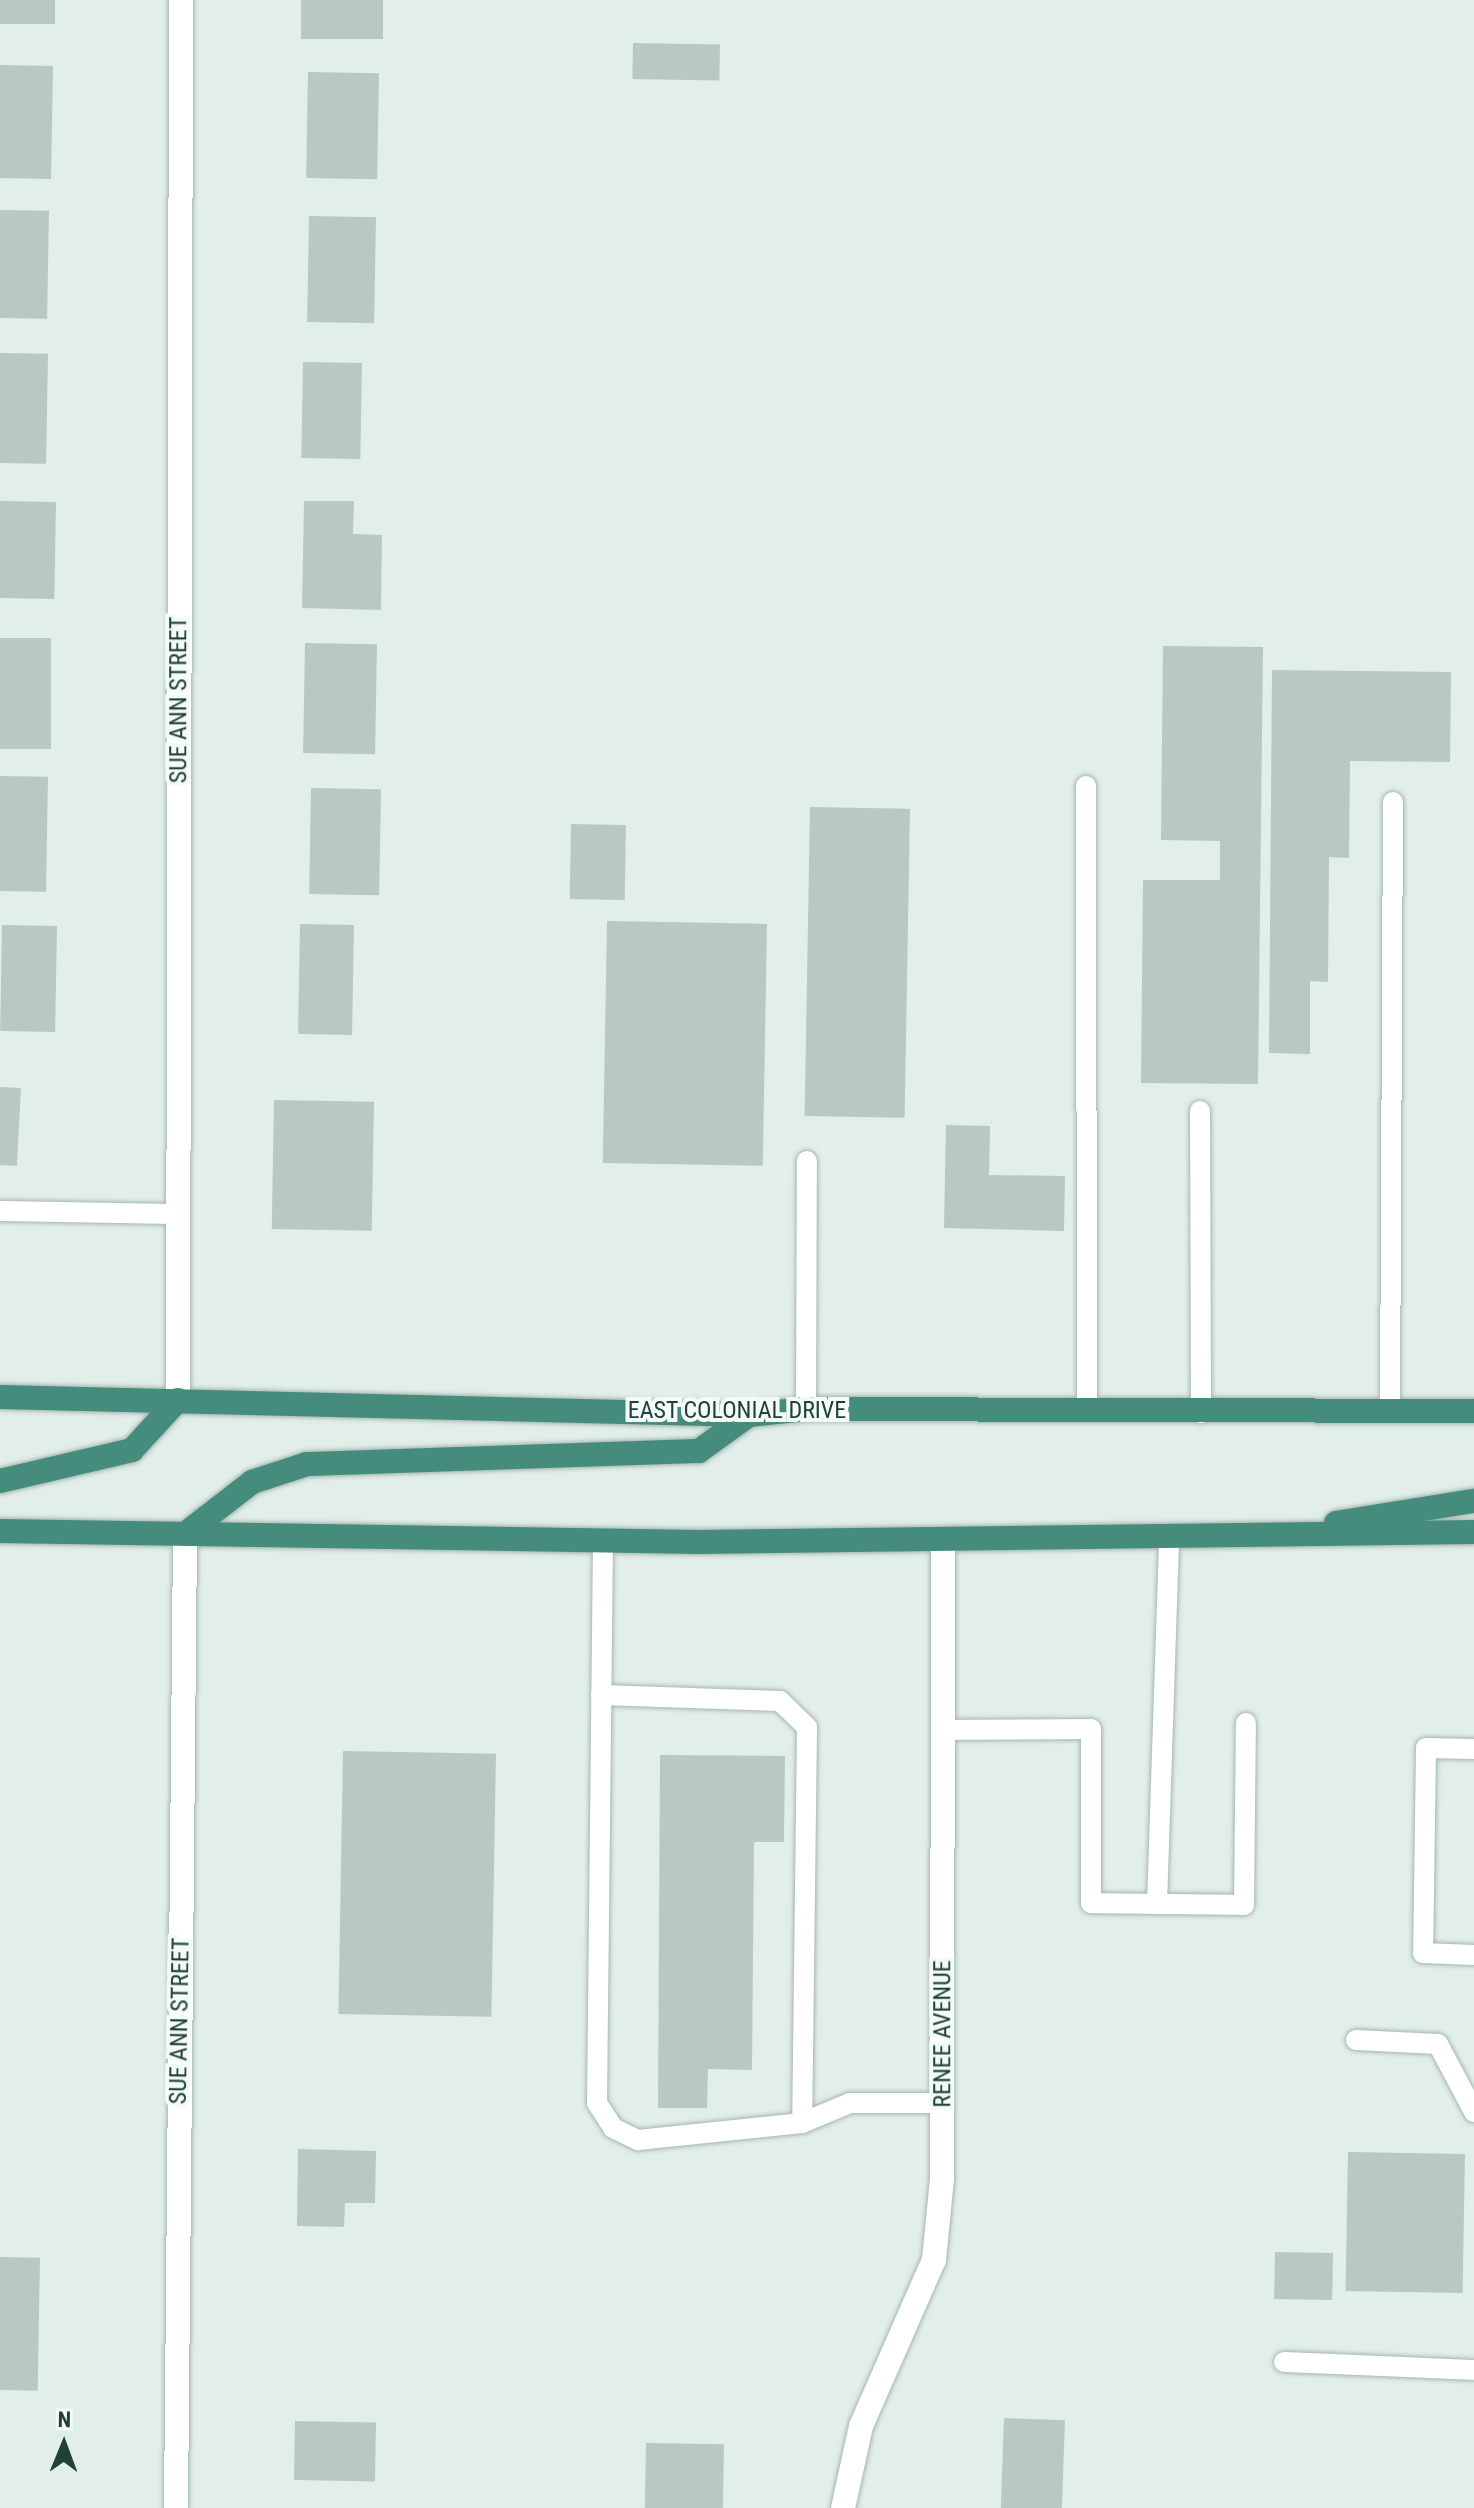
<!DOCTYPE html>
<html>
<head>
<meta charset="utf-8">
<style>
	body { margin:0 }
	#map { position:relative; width:1474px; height:2508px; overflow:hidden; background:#e2eee9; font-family:"Roboto Condensed",sans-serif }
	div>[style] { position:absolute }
	.building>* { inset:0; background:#b7c9c2; transform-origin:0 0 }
	.roads { filter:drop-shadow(0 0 2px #a4b7b1) drop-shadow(0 0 2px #a4b7b1) }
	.service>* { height:20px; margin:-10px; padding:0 10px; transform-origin:10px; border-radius:10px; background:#fff }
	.minor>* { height:24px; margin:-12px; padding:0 12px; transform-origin:12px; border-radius:12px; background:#fff }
	.trunk>* { height:24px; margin:-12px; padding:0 12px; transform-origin:12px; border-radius:12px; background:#468c7d }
	span { translate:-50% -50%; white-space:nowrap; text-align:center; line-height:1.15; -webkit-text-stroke:8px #f3faf7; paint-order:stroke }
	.street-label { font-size:24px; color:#204139 }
	.north { position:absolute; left:24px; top:2404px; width:80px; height:80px; -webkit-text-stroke:6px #f3faf7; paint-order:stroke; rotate:1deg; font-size:22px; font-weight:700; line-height:32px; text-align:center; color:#204139 }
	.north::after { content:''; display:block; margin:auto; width:28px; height:36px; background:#204139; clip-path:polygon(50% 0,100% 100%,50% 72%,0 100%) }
</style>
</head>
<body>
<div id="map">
	<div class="building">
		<div style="left:0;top:0;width:55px;height:24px"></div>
		<div style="left:301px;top:0;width:82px;height:39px"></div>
		<div style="left:633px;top:43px;width:87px;height:36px;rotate:1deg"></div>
		<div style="left:0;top:65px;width:53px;height:113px;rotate:1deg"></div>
		<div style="left:308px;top:72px;width:71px;height:106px;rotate:1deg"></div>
		<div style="left:0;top:210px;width:49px;height:108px;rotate:1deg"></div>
		<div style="left:309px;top:216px;width:67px;height:106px;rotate:1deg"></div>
		<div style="left:0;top:353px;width:48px;height:110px;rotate:1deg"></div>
		<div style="left:303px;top:362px;width:59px;height:96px;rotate:1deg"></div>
		<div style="left:0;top:501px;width:56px;height:97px;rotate:1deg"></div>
		<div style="clip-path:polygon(304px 501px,354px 501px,353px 534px,382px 535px,381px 610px,302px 608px)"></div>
		<div style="left:0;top:638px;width:51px;height:111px"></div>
		<div style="left:305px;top:643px;width:72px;height:110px;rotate:1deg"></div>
		<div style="clip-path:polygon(1163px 646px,1263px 647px,1258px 1084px,1141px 1083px,1143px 880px,1220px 880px,1220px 841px,1161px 840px)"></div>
		<div style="clip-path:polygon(1272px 670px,1451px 672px,1450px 762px,1350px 761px,1349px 858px,1329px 857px,1328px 982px,1310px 981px,1310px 1054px,1269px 1053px)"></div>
		<div style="left:0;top:776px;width:48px;height:115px;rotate:1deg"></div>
		<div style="left:311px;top:788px;width:70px;height:106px;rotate:1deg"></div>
		<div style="left:810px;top:807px;width:100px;height:309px;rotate:1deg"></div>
		<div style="left:571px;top:824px;width:55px;height:75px;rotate:1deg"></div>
		<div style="left:607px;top:921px;width:160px;height:242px;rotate:1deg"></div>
		<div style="left:300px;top:924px;width:54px;height:110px;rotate:1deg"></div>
		<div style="left:2px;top:925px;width:55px;height:106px;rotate:1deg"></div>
		<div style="left:0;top:1087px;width:21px;height:78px;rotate:3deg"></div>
		<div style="left:274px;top:1100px;width:100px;height:129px;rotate:1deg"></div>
		<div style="clip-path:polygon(946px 1125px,990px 1126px,989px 1175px,1065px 1176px,1064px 1231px,944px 1228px)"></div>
		<div style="left:343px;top:1751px;width:153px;height:263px;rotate:1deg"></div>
		<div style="clip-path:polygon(660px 1755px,785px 1756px,784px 1842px,754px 1842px,752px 2070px,708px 2069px,707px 2108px,658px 2108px)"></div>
		<div style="clip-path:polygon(298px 2149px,376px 2151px,375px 2203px,345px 2203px,344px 2227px,297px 2226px)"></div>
		<div style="left:1348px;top:2152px;width:117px;height:139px;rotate:1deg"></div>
		<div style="left:1275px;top:2252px;width:58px;height:47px;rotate:1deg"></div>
		<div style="left:0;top:2257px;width:40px;height:133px;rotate:1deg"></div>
		<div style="left:1004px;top:2418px;width:61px;height:90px;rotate:2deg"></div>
		<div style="left:295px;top:2421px;width:81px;height:59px;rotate:1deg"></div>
		<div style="left:646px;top:2443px;width:78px;height:65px;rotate:1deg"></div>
	</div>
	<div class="roads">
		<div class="service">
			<div style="left:1086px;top:786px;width:625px;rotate:89.91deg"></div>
			<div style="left:1200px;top:1111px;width:302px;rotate:89.8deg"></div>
			<div style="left:0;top:1211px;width:178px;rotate:1deg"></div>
			<div style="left:806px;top:1409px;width:248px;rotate:-89.8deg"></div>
			<div style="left:1390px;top:1412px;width:610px;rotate:-89.72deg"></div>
			<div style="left:603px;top:1541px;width:562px;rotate:90.61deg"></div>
			<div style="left:597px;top:2103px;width:30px;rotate:57deg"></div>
			<div style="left:613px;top:2128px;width:28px;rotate:26deg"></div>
			<div style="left:638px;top:2140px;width:165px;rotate:-5.9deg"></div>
			<div style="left:802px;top:2123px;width:52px;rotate:-22.6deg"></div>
			<div style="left:850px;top:2103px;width:92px"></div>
			<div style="left:601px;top:1695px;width:179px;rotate:1.9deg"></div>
			<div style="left:780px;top:1701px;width:37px;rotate:44deg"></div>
			<div style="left:807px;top:1727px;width:396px;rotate:90.7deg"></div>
			<div style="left:943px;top:1730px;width:148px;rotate:-0.4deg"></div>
			<div style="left:1091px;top:1729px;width:174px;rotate:90deg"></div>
			<div style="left:1091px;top:1903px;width:153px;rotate:0.7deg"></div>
			<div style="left:1244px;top:1905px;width:182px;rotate:-89.4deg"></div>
			<div style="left:1474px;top:1749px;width:48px;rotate:-178.8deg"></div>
			<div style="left:1426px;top:1748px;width:205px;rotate:90.8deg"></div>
			<div style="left:1423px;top:1953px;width:51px;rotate:2.2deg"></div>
			<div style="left:1157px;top:1904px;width:365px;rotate:-88.1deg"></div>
			<div style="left:1356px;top:2040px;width:82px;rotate:2.8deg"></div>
			<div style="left:1438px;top:2044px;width:77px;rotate:62.1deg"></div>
			<div style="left:1284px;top:2362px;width:190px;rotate:2.4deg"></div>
		</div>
		<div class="minor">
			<div style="left:178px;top:1400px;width:1400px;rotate:-89.88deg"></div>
			<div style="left:176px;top:2508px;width:974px;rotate:-89.47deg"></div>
			<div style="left:843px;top:2508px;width:84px;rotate:-77.6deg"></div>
			<div style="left:861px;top:2426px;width:181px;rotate:-66.3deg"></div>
			<div style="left:934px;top:2260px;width:81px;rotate:-84.4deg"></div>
			<div style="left:942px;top:2179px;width:638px;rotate:-89.91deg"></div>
		</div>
		<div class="trunk">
			<div style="left:0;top:1397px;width:749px;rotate:1.38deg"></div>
			<div style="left:749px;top:1415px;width:57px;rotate:-6deg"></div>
			<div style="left:806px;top:1409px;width:668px;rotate:0.17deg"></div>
			<div style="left:0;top:1481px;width:136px;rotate:-13.2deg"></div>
			<div style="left:132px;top:1450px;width:68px;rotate:-47.4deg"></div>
			<div style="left:1336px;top:1523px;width:140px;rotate:-9.1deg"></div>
			<div style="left:0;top:1531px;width:698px;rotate:0.9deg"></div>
			<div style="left:698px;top:1542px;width:776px;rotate:-0.74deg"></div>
			<div style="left:185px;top:1534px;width:85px;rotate:-37.8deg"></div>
			<div style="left:252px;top:1482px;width:58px;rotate:-18.1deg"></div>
			<div style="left:307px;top:1464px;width:392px;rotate:-1.9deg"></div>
			<div style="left:699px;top:1451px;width:62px;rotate:-35.8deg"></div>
		</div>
	</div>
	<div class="street-label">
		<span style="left:179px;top:700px;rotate:-90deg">SUE ANN STREET</span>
		<span style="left:737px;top:1411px">EAST COLONIAL DRIVE</span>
		<span style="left:180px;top:2021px;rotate:-89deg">SUE ANN STREET</span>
		<span style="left:943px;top:2034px;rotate:-90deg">RENEE AVENUE</span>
	</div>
	<div class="north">N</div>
</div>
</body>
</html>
